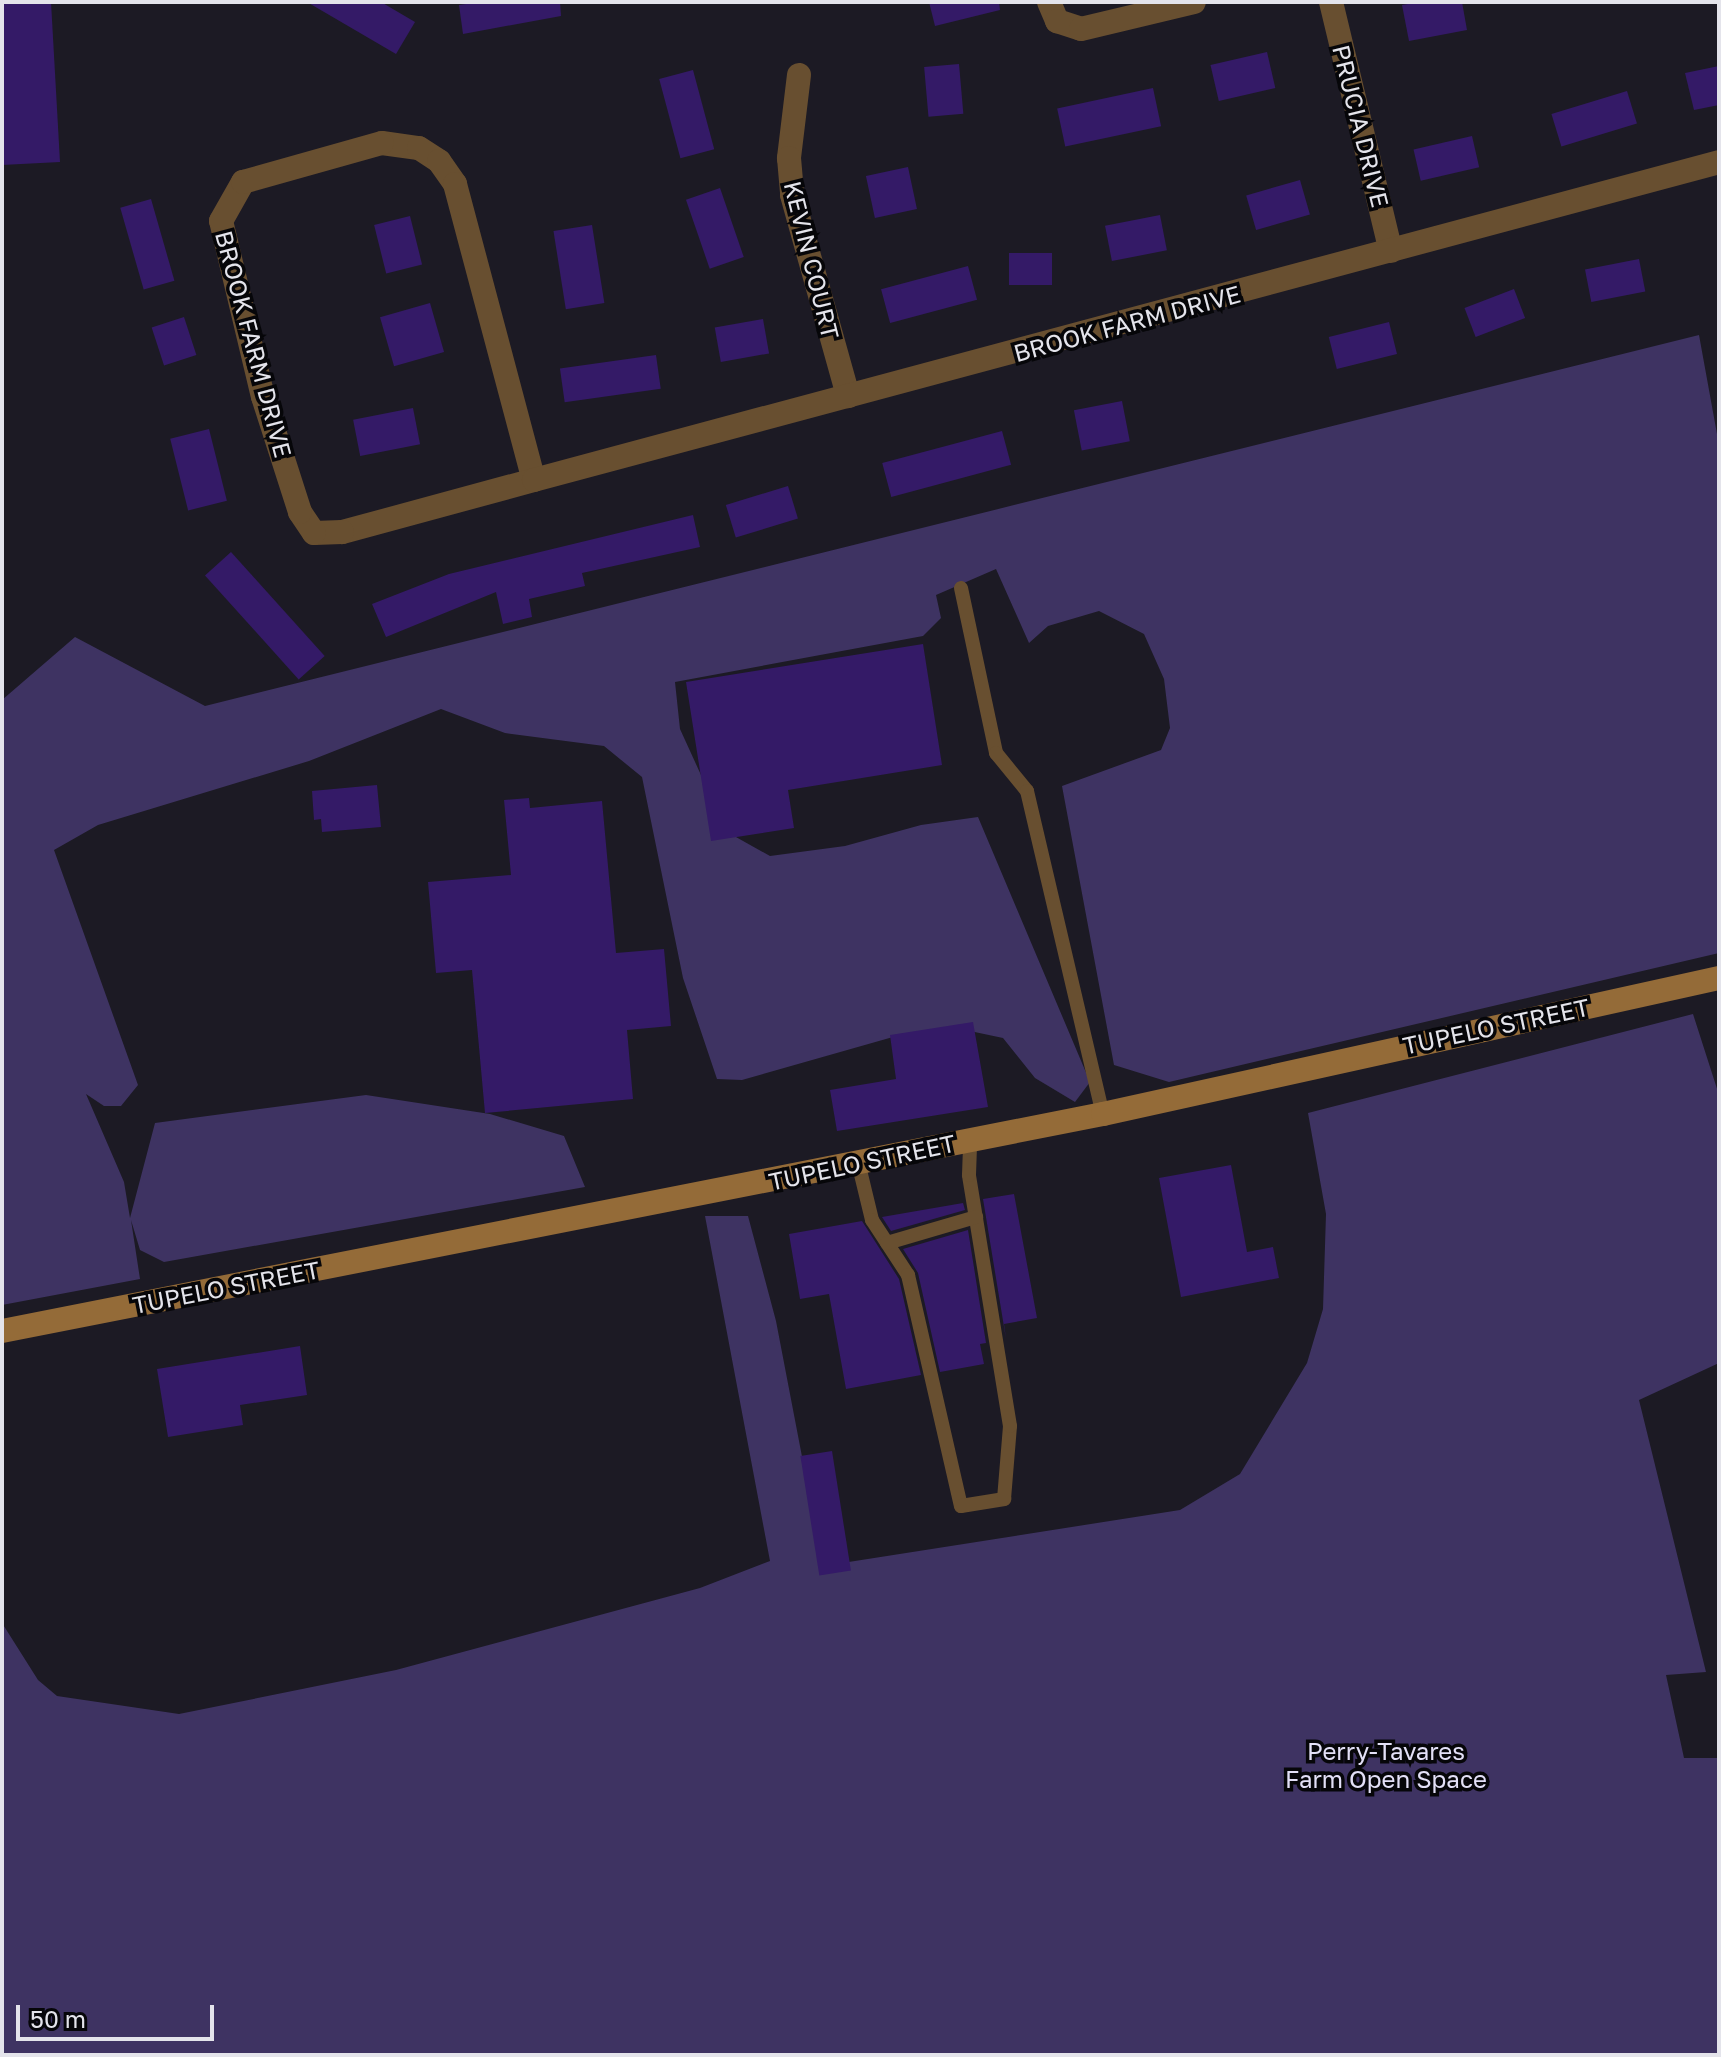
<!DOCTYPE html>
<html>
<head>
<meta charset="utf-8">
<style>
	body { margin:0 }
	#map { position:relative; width:1721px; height:2057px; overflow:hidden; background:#1c1a24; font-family:"Golos Text",sans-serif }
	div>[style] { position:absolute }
	.green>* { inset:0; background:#3e3362 }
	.building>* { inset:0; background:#341a67; transform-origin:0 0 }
	.lane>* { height:14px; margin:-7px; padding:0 7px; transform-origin:7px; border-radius:7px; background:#684f30 }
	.street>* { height:24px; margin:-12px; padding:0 12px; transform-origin:12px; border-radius:12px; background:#684f30 }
	.secondary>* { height:24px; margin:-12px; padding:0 12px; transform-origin:12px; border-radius:12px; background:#946b38 }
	span { translate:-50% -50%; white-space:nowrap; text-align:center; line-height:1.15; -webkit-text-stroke:7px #060609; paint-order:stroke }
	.street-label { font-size:24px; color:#e4e4eb }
	.park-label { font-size:24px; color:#e3e0f7 }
	.frame { position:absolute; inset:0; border:4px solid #e4e4eb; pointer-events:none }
	.scale { position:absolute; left:16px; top:2005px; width:198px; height:36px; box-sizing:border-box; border:4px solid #e4e4eb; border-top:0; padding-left:10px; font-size:24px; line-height:28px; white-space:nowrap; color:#e4e4eb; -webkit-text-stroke:6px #060609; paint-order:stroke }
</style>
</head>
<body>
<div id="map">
	<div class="green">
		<div style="clip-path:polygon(1699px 335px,1719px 445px,1719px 953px,1169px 1082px,1114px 1065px,1062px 786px,1161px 750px,1170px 728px,1164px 679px,1144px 634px,1099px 611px,1048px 626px,1029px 643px,996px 569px,936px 595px,941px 618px,923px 636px,675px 682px,680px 729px,727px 832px,770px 856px,845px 846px,921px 825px,978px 817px,1090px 1082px,1075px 1102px,1035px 1078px,1003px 1038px,951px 1027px,900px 1035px,742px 1080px,717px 1079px,683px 978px,642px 777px,604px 746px,505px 733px,441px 709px,309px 761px,98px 825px,54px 850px,138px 1085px,121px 1106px,104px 1106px,86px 1094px,124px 1182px,130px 1218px,155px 1123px,366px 1095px,490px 1114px,564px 1136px,585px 1187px,164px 1262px,140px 1250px,131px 1220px,140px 1279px,2px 1305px,2px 700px,75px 637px,205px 706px)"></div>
		<div style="clip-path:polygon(1693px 1014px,1719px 1095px,1719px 1363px,1639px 1400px,1706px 1672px,1666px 1675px,1684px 1758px,1719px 1758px,1719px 2055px,2px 2055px,2px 1623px,38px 1680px,57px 1696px,179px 1714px,396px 1670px,700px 1588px,770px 1561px,705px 1216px,748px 1216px,776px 1321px,823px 1566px,1180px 1510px,1240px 1474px,1307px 1363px,1323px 1309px,1326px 1214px,1308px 1113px)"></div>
	</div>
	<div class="building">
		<div style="clip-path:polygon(2px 2px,51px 2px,60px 162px,2px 165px)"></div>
		<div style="clip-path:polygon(307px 2px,381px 2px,415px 22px,396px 54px)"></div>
		<div style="clip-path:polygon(480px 2px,560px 2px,561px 16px,463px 34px,459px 5px)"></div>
		<div style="clip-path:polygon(929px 2px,999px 2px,1000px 10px,935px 26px)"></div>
		<div style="clip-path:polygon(1419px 2px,1462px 2px,1467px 30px,1409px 41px,1402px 5px)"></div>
		<div style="left:1267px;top:52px;width:37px;height:58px;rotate:77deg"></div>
		<div style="left:959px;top:64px;width:50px;height:35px;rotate:85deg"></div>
		<div style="clip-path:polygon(1719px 66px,1719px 105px,1694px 110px,1685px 73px)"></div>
		<div style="left:693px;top:70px;width:82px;height:35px;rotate:75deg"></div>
		<div style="left:1153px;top:88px;width:39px;height:98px;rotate:78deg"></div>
		<div style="left:1627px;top:91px;width:34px;height:79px;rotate:73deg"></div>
		<div style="left:1472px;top:136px;width:32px;height:60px;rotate:77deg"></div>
		<div style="left:908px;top:167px;width:43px;height:43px;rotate:78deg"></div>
		<div style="left:1300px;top:180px;width:36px;height:56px;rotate:74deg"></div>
		<div style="left:720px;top:188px;width:73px;height:36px;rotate:71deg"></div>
		<div style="left:151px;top:199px;width:85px;height:32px;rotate:74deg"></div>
		<div style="left:1160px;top:215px;width:36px;height:56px;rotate:79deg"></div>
		<div style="left:410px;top:216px;width:50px;height:37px;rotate:76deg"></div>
		<div style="left:592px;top:225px;width:79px;height:39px;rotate:81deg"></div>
		<div style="left:1009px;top:253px;width:43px;height:32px"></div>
		<div style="left:1639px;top:259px;width:33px;height:55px;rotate:79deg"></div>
		<div style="left:968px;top:266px;width:35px;height:90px;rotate:75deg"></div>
		<div style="left:1514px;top:289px;width:31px;height:53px;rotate:69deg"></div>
		<div style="left:430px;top:303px;width:51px;height:52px;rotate:74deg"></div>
		<div style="left:184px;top:317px;width:40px;height:34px;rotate:72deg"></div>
		<div style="left:763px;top:319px;width:35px;height:49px;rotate:80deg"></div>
		<div style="left:1389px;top:322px;width:33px;height:62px;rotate:76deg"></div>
		<div style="left:656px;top:355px;width:34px;height:97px;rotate:82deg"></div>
		<div style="left:1122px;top:401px;width:41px;height:49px;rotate:79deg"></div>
		<div style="left:413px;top:408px;width:37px;height:61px;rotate:79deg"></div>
		<div style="left:209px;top:429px;width:74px;height:40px;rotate:76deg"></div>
		<div style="left:1002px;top:431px;width:35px;height:124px;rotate:75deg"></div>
		<div style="left:788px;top:486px;width:34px;height:65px;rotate:73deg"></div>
		<div style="clip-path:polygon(693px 515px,700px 547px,582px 573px,585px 586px,529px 599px,532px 617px,503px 624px,496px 592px,386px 637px,372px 604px,449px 574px)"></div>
		<div style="left:231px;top:552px;width:140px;height:35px;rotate:48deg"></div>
		<div style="clip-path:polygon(923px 644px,942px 765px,788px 790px,794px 828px,711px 841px,686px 682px)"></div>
		<div style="clip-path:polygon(377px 785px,381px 827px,322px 832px,321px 819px,314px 820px,312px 791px)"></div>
		<div style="clip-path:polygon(529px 798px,530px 808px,602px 801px,616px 953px,664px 949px,671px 1026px,627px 1030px,633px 1099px,485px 1113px,472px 970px,436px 973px,428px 882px,511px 875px,504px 800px)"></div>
		<div style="clip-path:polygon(973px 1022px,988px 1107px,837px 1131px,830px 1090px,896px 1079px,890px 1035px)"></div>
		<div style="clip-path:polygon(1231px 1165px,1247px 1252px,1273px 1247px,1279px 1278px,1181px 1297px,1159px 1178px)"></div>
		<div style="clip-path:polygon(1014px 1194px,1037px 1318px,1004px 1324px,1006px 1339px,983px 1199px)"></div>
		<div style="clip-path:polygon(963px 1203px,965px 1210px,891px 1231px,882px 1217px)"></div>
		<div style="clip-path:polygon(862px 1221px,899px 1279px,921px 1375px,846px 1389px,829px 1294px,800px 1299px,789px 1234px)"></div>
		<div style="clip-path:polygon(968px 1230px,986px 1343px,980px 1344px,984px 1364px,940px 1372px,918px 1273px,903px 1249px)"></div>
		<div style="clip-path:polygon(300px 1346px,307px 1395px,240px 1405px,243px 1425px,168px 1437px,157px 1369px)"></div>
		<div style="left:832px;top:1451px;width:121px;height:32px;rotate:81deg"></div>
	</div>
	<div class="lane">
		<div style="left:961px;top:588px;width:169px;rotate:78deg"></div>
		<div style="left:996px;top:753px;width:49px;rotate:50.8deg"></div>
		<div style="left:1027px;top:791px;width:332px;rotate:76.8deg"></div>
		<div style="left:858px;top:1162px;width:60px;rotate:76.4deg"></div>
		<div style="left:872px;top:1220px;width:66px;rotate:56.8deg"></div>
		<div style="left:908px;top:1275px;width:237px;rotate:77.1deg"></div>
		<div style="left:961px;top:1506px;width:44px;rotate:-9.2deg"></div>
		<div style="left:1004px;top:1499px;width:73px;rotate:-85.3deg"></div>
		<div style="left:1010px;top:1426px;width:254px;rotate:-99.3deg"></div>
		<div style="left:969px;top:1175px;width:35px;rotate:-88deg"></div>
		<div style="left:887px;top:1243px;width:93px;rotate:-16.3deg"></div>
	</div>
	<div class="street">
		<div style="left:1049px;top:2px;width:21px;rotate:67deg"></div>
		<div style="left:1057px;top:21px;width:25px;rotate:18deg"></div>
		<div style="left:1081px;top:29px;width:116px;rotate:-13.4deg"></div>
		<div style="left:1331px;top:2px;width:256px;rotate:76.5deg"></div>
		<div style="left:799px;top:75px;width:84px;rotate:96.9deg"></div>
		<div style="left:789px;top:158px;width:37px;rotate:85deg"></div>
		<div style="left:792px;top:195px;width:209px;rotate:74.4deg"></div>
		<div style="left:382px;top:143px;width:37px;rotate:8deg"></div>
		<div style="left:419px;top:148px;width:24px;rotate:33deg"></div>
		<div style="left:439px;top:161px;width:28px;rotate:55deg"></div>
		<div style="left:455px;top:184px;width:306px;rotate:75.1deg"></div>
		<div style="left:534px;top:480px;width:199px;rotate:164.8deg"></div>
		<div style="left:342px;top:532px;width:28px;rotate:178deg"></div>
		<div style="left:314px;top:533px;width:25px;rotate:-124deg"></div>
		<div style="left:300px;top:512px;width:121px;rotate:-107.8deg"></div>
		<div style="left:263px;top:397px;width:181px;rotate:-103.4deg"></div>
		<div style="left:221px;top:221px;width:45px;rotate:-60.6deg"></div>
		<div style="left:243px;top:182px;width:144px;rotate:-15.7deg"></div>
		<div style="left:534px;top:480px;width:1227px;rotate:-15.02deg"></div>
	</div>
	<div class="secondary">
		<div style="left:2px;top:1331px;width:1122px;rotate:-11.15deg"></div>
		<div style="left:1103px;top:1114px;width:631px;rotate:-12.45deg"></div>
	</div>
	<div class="street-label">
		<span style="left:1361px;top:126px;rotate:76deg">PRUCIA DRIVE</span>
		<span style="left:812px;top:260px;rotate:76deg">KEVIN COURT</span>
		<span style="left:1127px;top:323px;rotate:-15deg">BROOK FARM DRIVE</span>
		<span style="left:254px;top:344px;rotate:75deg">BROOK FARM DRIVE</span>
		<span style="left:1496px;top:1026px;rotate:-12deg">TUPELO STREET</span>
		<span style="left:862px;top:1162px;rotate:-12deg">TUPELO STREET</span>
		<span style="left:226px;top:1287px;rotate:-11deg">TUPELO STREET</span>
	</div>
	<div class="park-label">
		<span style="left:1386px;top:1765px">Perry-Tavares<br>Farm Open Space</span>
	</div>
	<div class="frame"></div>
	<div class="scale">50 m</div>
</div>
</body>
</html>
